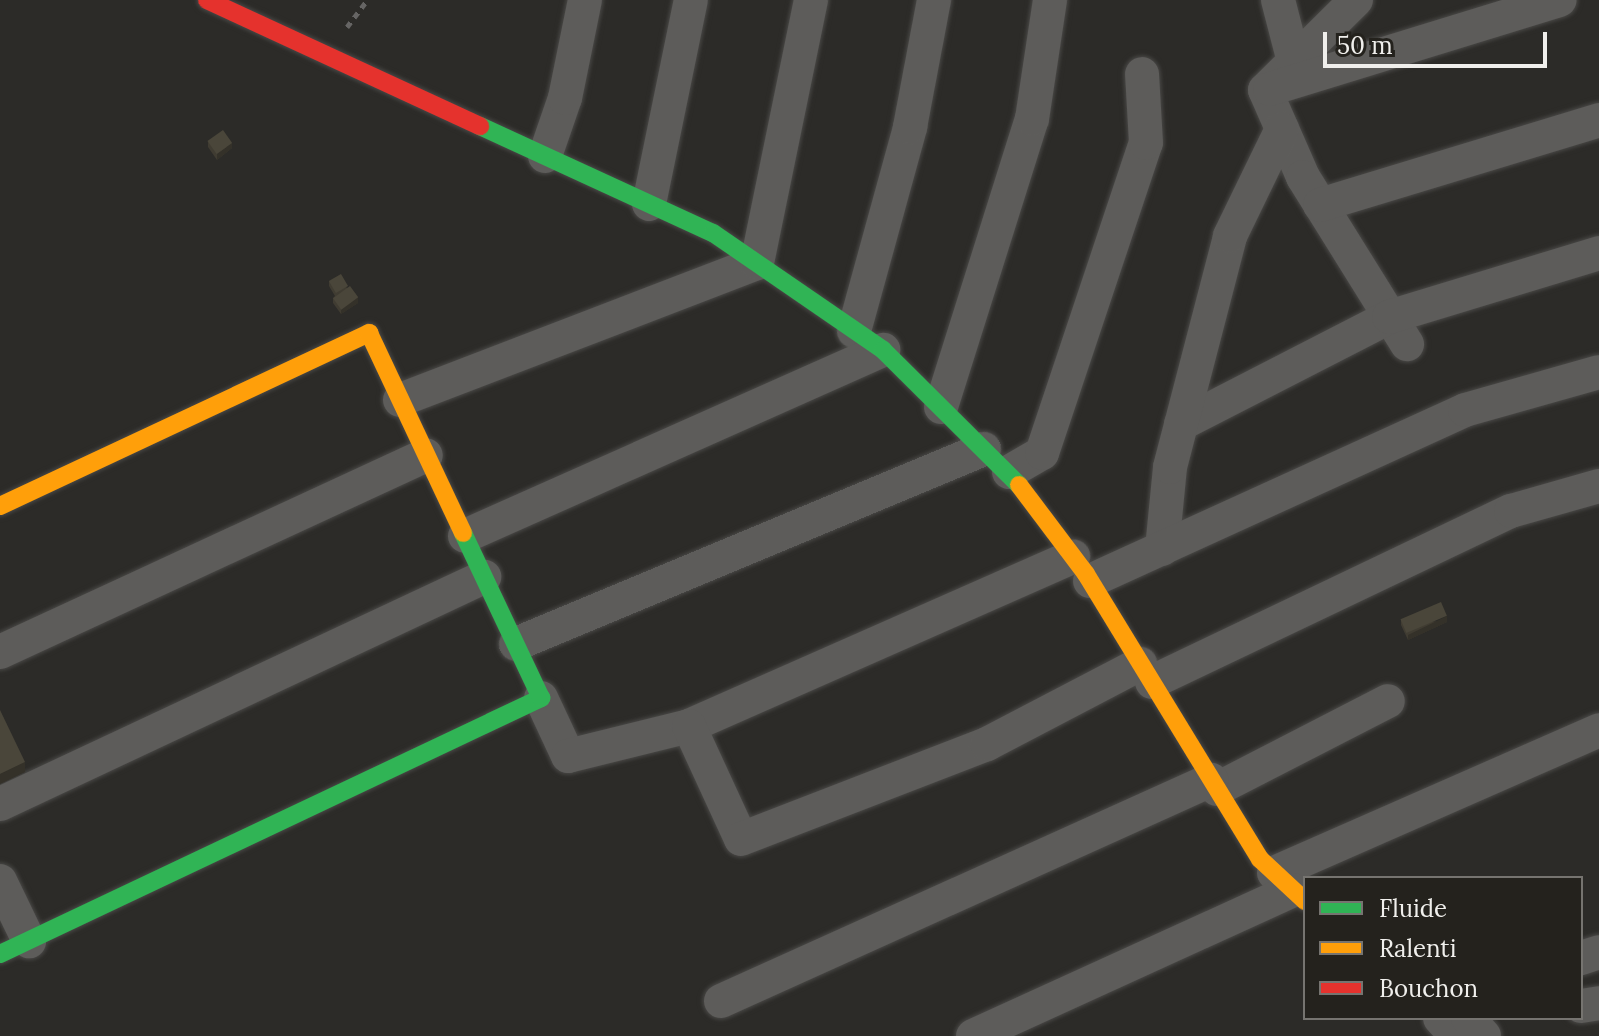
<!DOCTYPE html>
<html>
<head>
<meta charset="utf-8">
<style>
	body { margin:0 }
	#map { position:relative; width:1599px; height:1036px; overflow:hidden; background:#2c2b28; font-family:Lora,serif }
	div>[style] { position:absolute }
	.path>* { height:5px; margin-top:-2.5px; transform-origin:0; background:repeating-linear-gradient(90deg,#666564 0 6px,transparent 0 12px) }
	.roads { filter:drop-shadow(0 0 2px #494846) drop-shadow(0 0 2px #494846) }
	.street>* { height:34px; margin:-17px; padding:0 17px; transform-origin:17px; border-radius:17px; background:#5d5c5a }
	.fast>* { height:18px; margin:-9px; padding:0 9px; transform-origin:9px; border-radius:9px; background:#30b455 }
	.slow>* { height:18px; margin:-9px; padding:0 9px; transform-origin:9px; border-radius:9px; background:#ff9f0a }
	.jam>* { height:18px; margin:-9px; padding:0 9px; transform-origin:9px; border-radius:9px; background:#e5322d }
	.wall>* { inset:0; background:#403c32 }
	.shaded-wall>* { inset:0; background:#343129 }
	.building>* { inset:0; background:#4a463a; transform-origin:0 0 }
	span { translate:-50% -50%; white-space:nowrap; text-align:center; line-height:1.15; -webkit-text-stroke:8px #24221d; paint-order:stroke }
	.legend { position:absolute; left:1303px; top:876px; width:280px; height:144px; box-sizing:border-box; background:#24221d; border:2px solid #767470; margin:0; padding:10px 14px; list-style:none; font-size:24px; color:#f0efec }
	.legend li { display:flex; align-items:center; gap:16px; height:40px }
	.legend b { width:40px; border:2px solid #767470 }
	.scale { position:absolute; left:1323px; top:32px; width:224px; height:36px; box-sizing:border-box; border:4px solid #f0efec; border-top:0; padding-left:10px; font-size:24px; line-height:28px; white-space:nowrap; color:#f0efec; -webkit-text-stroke:6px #24221d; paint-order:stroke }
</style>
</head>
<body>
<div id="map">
	<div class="path">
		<div style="left:347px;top:27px;width:34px;rotate:-53deg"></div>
	</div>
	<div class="roads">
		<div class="street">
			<div style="left:1278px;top:0;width:64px;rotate:75.5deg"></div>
			<div style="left:1356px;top:0;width:128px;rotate:135.3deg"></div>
			<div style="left:1265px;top:90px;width:95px;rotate:66.4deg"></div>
			<div style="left:1303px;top:177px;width:197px;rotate:58.1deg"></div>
			<div style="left:1270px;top:89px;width:303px;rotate:-17.1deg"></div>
			<div style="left:545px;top:156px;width:61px;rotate:-71deg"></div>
			<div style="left:565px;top:98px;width:100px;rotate:-78.5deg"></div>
			<div style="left:649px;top:204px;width:208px;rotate:-78.4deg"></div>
			<div style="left:1320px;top:205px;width:292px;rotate:-16.9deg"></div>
			<div style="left:854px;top:331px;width:212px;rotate:-74.6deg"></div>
			<div style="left:910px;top:127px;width:129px;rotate:-79.3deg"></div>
			<div style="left:400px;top:400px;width:382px;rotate:-21deg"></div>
			<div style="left:757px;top:263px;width:268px;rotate:-78.4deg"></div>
			<div style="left:941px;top:407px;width:302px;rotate:-72.5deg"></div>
			<div style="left:1032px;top:119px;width:120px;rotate:-81.4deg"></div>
			<div style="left:1181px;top:424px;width:234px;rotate:-27.2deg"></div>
			<div style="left:1389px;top:317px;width:220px;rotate:-16.9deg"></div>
			<div style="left:1009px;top:472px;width:38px;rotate:-30deg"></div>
			<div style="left:1042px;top:453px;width:327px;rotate:-71.5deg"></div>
			<div style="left:1146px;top:143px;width:69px;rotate:-93.3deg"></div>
			<div style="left:465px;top:536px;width:458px;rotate:-24deg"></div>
			<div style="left:1162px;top:549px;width:82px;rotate:-84.4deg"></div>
			<div style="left:1170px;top:467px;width:239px;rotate:-75.4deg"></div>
			<div style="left:1230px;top:236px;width:119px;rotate:-64.1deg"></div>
			<div style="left:1090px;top:581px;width:412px;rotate:-24.5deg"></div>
			<div style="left:1465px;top:410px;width:139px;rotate:-15.8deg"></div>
			<div style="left:516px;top:644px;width:507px;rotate:-22.62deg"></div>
			<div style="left:0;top:652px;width:469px;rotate:-24.8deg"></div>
			<div style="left:1152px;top:682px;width:398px;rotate:-25.5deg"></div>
			<div style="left:1511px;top:511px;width:91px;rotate:-15.9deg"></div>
			<div style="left:541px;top:698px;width:64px;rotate:65deg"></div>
			<div style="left:568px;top:756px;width:125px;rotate:-13.9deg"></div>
			<div style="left:689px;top:726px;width:420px;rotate:-23.8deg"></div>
			<div style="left:689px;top:726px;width:124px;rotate:65.3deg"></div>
			<div style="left:741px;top:839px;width:264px;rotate:-21.1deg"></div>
			<div style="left:987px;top:744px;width:173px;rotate:-27.6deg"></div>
			<div style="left:1217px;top:789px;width:192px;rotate:-27.2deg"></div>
			<div style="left:0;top:804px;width:535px;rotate:-25.13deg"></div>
			<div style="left:1274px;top:873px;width:355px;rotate:-23.7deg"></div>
			<div style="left:0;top:881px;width:67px;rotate:64.2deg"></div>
			<div style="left:1581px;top:958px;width:19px;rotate:-18deg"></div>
			<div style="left:721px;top:1001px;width:538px;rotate:-24.28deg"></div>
			<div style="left:1581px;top:1006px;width:18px;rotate:-9deg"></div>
			<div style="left:1440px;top:1018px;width:24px;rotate:48deg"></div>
			<div style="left:1468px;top:1018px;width:24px;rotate:48deg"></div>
			<div style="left:973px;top:1036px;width:352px;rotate:-24.5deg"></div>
		</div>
		<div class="fast">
			<div style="left:480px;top:126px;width:256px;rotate:24.7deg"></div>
			<div style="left:713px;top:233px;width:206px;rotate:34.5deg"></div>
			<div style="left:883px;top:350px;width:192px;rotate:44.8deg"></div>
			<div style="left:0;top:954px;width:599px;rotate:-25.32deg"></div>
			<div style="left:541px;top:698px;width:183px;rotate:-115.3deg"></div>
		</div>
		<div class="slow">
			<div style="left:1019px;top:485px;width:111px;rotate:53deg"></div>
			<div style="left:1086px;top:574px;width:334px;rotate:58.6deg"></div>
			<div style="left:1260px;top:859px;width:62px;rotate:43deg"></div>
			<div style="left:0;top:506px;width:408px;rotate:-25.1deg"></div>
			<div style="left:369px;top:333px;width:221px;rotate:64.8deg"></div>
		</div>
		<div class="jam">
			<div style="left:207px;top:0;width:301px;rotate:24.8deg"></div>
		</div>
	</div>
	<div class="wall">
		<div style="clip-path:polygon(208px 142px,232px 148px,217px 160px,208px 147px)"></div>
		<div style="clip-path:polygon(329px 281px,348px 288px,358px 303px,341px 314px,333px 303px,333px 298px,335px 296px,329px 286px)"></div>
		<div style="clip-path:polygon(1401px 620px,1447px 622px,1408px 640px,1401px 625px)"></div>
	</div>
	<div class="shaded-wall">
		<div style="clip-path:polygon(232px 143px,232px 148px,217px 160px,217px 154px)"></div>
		<div style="clip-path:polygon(358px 297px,358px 303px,341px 314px,341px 309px)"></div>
		<div style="clip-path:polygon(1447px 616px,1447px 622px,1408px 640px,1408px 635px)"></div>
		<div style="clip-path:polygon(25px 762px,25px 772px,0 784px,0 774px)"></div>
	</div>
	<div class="building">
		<div style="left:223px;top:130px;width:16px;height:19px;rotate:55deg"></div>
		<div style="left:341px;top:274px;width:14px;height:14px;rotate:60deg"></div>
		<div style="left:350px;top:286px;width:14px;height:21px;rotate:54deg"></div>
		<div style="left:1441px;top:602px;width:15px;height:44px;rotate:67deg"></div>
		<div style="clip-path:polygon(0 710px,25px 762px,0 774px)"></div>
	</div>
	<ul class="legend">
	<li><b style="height:10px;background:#30b455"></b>Fluide</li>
	<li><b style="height:10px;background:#ff9f0a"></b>Ralenti</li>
	<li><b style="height:10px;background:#e5322d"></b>Bouchon</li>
	</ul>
	<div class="scale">50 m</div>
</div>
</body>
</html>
